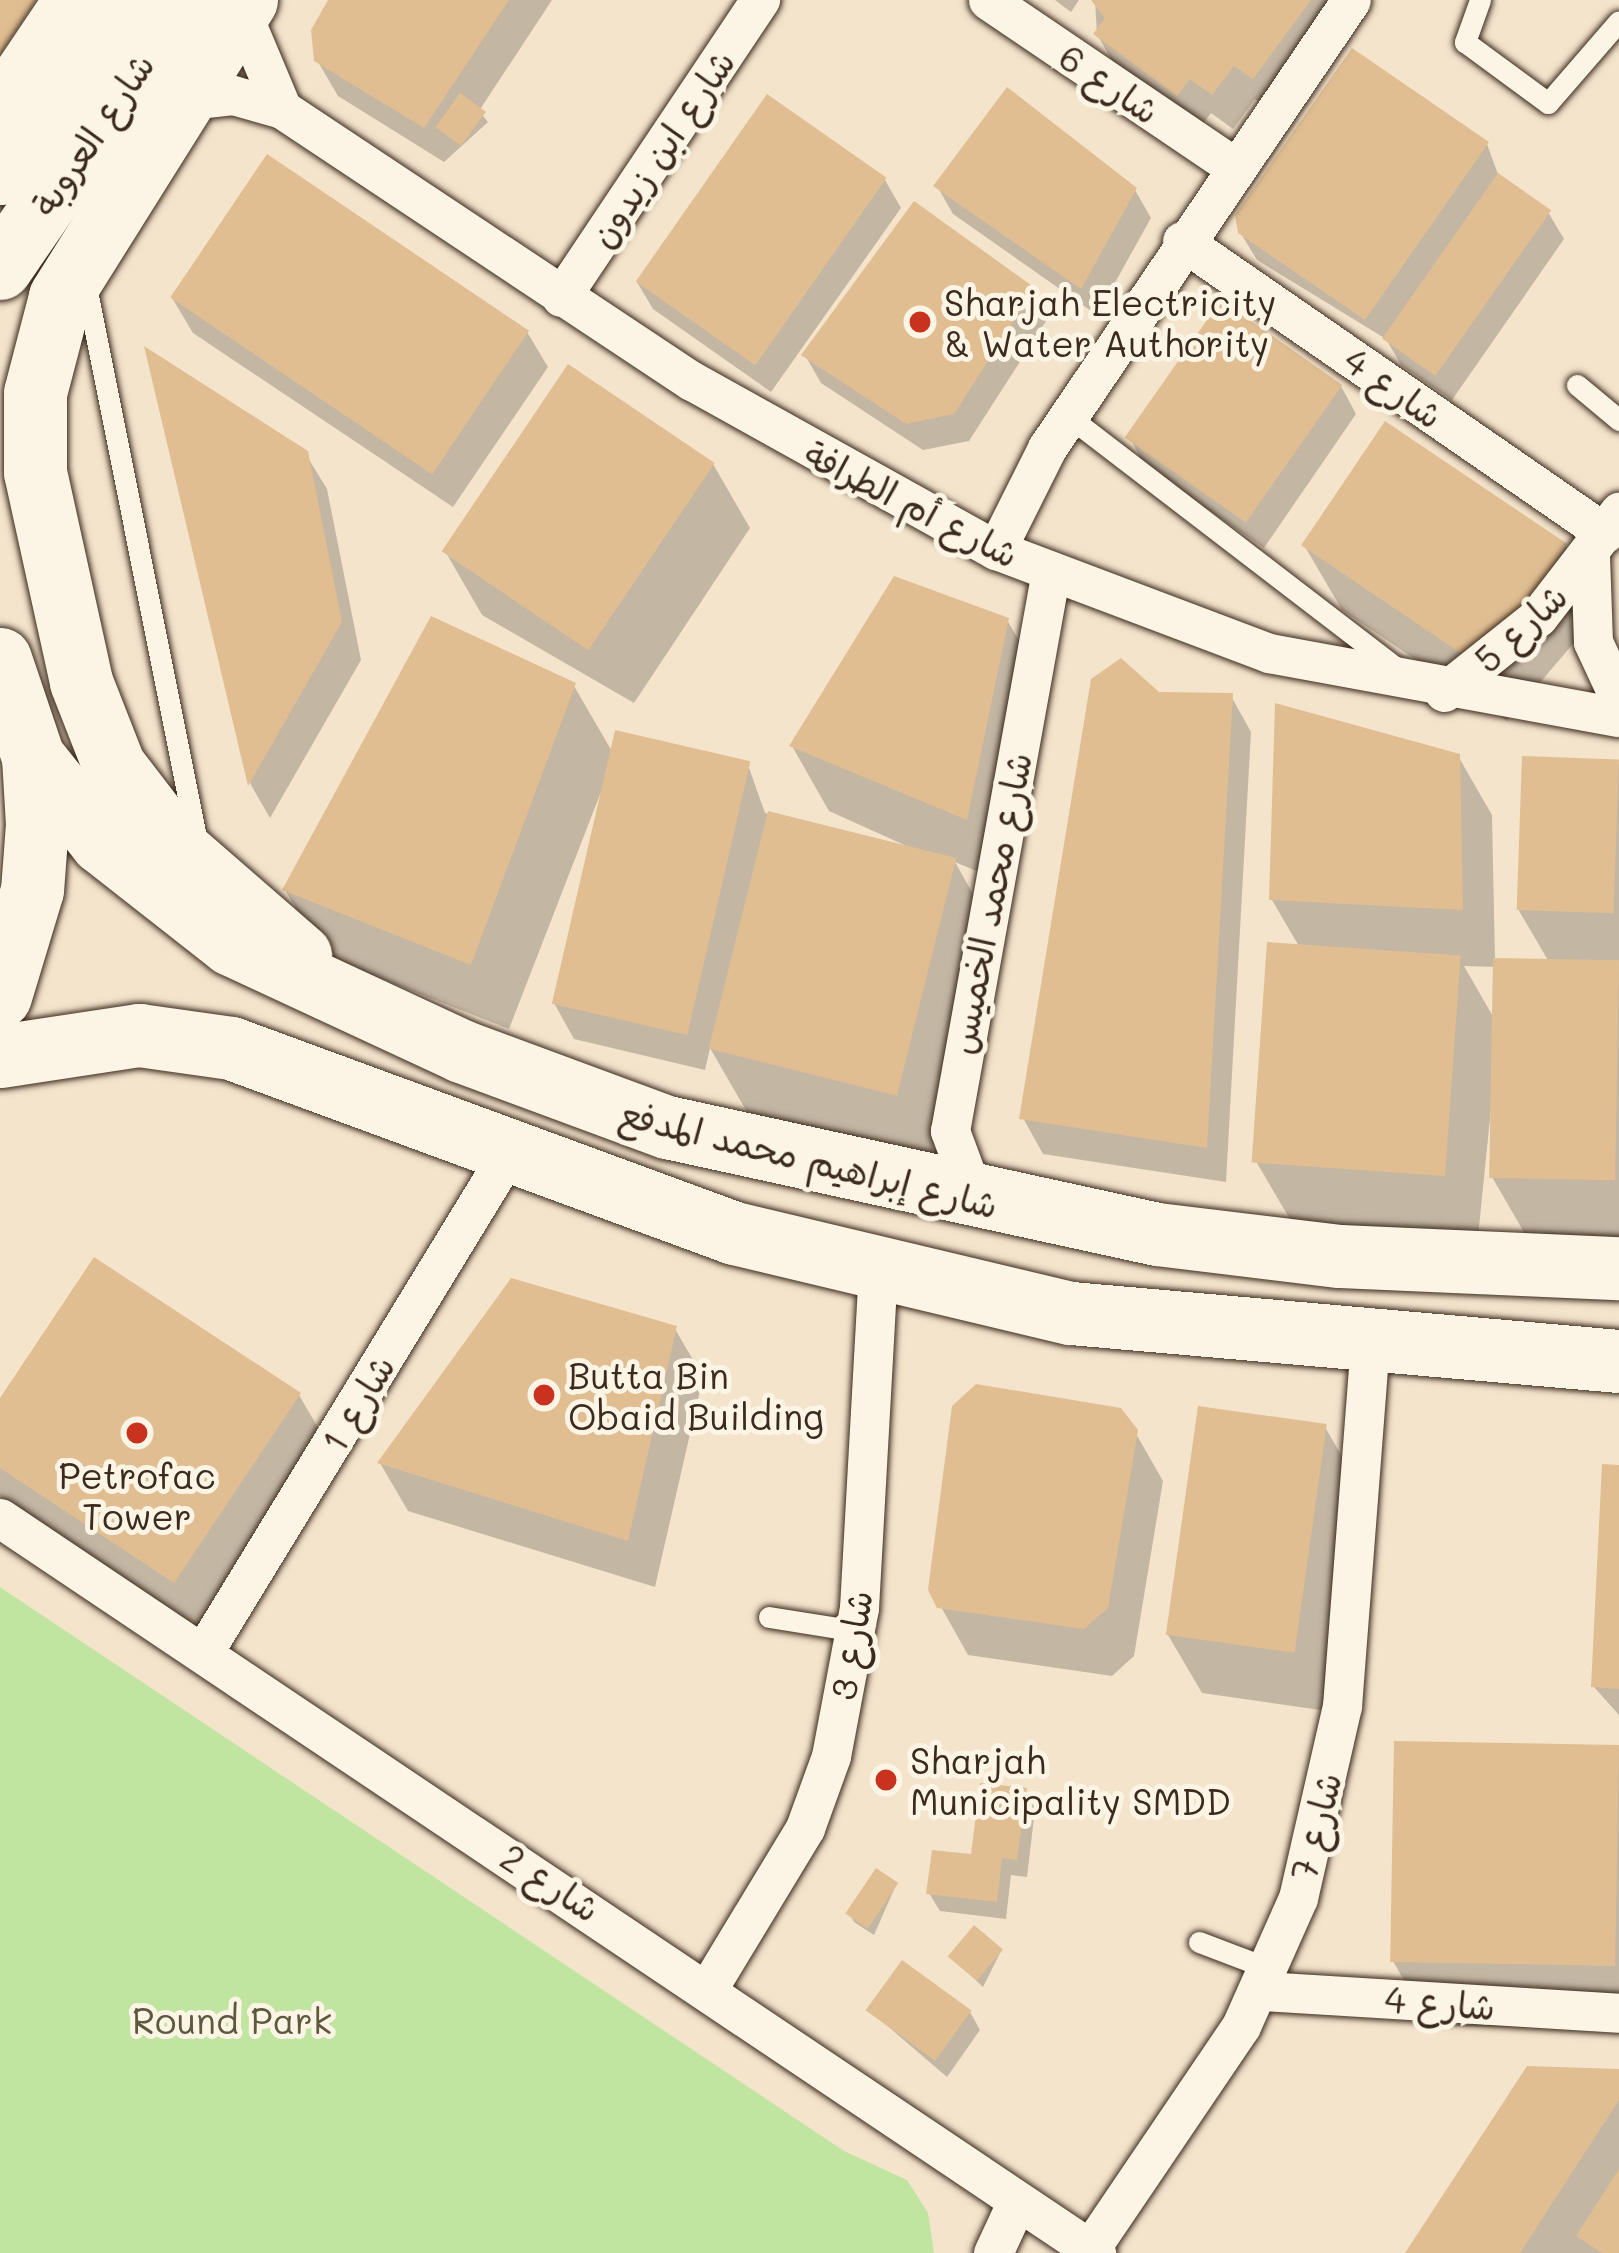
<!DOCTYPE html>
<html>
<head>
<meta charset="utf-8">
<style>
	body { margin:0 }
	#map { position:relative; width:1619px; height:2253px; overflow:hidden; background:#f4e4cc; font-family:Mali,"Playpen Sans Arabic",sans-serif }
	div>[style] { position:absolute }
	.green>* { inset:0; background:#c0e5a0 }
	.shadow>* { inset:0; background:#0003 }
	.building>* { inset:0; background:#e1be92; transform-origin:0 0 }
	.roads { filter:drop-shadow(0 0 3px #3b2a1e) drop-shadow(0 0 3px #3b2a1e) }
	.service>* { height:21px; margin:-10.5px; padding:0 10.5px; transform-origin:10.5px; border-radius:10.5px; background:#fcf5e5 }
	.minor>* { height:39px; margin:-19.5px; padding:0 19.5px; transform-origin:19.5px; border-radius:19.5px; background:#fcf5e5 }
	.secondary>* { height:57px; margin:-28.5px; padding:0 28.5px; transform-origin:28.5px; border-radius:28.5px; background:#fcf5e5 }
	.primary>* { height:63px; margin:-31.5px; padding:0 31.5px; transform-origin:31.5px; border-radius:31.5px; background:#fcf5e5 }
	.dots>* { width:33px; height:33px; translate:-50% -50%; box-sizing:border-box; border:6px solid #fcf5e5; border-radius:50% }
	span { translate:-50% -50%; white-space:nowrap; text-align:center; line-height:1.15; -webkit-text-stroke:10px #fcf5e5; paint-order:stroke }
	.street-label { font-size:36px; color:#3b2a1e }
	.poi-label { font-size:36px; color:#3b2a1e }
	.left { translate:0 -50%; text-align:left }
	.park-label { font-size:36px; color:#5c593e }
</style>
</head>
<body>
<div id="map">
	<div class="green">
		<div style="clip-path:polygon(0 1587px,844px 2151px,907px 2180px,928px 2213px,934px 2253px,0 2253px)"></div>
	</div>
	<div class="shadow">
		<div style="clip-path:polygon(334px 0,552px 0,479px 111px,488px 122px,444px 162px,338px 96px,317px 60px)"></div>
		<div style="clip-path:polygon(1055px 0,1079px 0,1071px 12px)"></div>
		<div style="clip-path:polygon(1095px 0,1357px 0,1274px 112px,1255px 99px,1233px 129px,1211px 113px,1199px 129px,1117px 70px,1097px 34px)"></div>
		<div style="clip-path:polygon(1487px 144px,1499px 177px,1548px 212px,1564px 239px,1452px 400px,1401px 365px,1386px 339px,1257px 260px,1240px 232px)"></div>
		<div style="clip-path:polygon(885px 180px,901px 208px,771px 392px,653px 309px,637px 282px)"></div>
		<div style="clip-path:polygon(937px 186px,1135px 190px,1151px 218px,1097px 315px,953px 214px)"></div>
		<div style="clip-path:polygon(1032px 291px,1048px 318px,969px 441px,923px 450px,821px 383px,805px 355px)"></div>
		<div style="clip-path:polygon(172px 298px,527px 332px,548px 367px,453px 507px,193px 333px)"></div>
		<div style="clip-path:polygon(149px 353px,305px 453px,327px 489px,361px 660px,270px 818px,251px 785px)"></div>
		<div style="clip-path:polygon(1341px 386px,1356px 414px,1264px 548px,1145px 466px,1130px 438px)"></div>
		<div style="clip-path:polygon(713px 464px,750px 528px,634px 703px,482px 615px,445px 551px)"></div>
		<div style="clip-path:polygon(1304px 545px,1565px 546px,1602px 610px,1507px 721px,1342px 610px)"></div>
		<div style="clip-path:polygon(1007px 620px,1045px 685px,1003px 882px,955px 862px,991px 926px,930px 1159px,747px 1112px,710px 1048px,705px 1070px,574px 1039px,554px 1003px,606px 779px,509px 1029px,324px 956px,285px 890px,574px 686px,613px 753px,748px 765px,765px 813px,922px 853px,829px 811px,792px 746px)"></div>
		<div style="clip-path:polygon(1158px 695px,1231px 696px,1251px 732px,1226px 1182px,1043px 1154px,1023px 1118px)"></div>
		<div style="clip-path:polygon(evenodd,1458px 756px,1492px 815px,1495px 961px,1549px 962px,1518px 909px,1619px 763px,1619px 1241px,1529px 1241px,1492px 1177px,1493px 1089px,1478px 1237px,1291px 1221px,1257px 1163px,1300px 948px,1272px 900px,1458px 756px,1464px 966px,1496px 967px,1495px 1020px,1464px 966px)"></div>
		<div style="clip-path:polygon(675px 1329px,703px 1377px,655px 1587px,408px 1511px,380px 1463px)"></div>
		<div style="clip-path:polygon(299px 1395px,338px 1462px,213px 1648px,0 1496px,0 1404px)"></div>
		<div style="clip-path:polygon(1325px 1427px,1359px 1486px,1327px 1711px,1202px 1693px,1168px 1635px)"></div>
		<div style="clip-path:polygon(1135px 1432px,1163px 1481px,1134px 1656px,1112px 1676px,968px 1655px,931px 1589px)"></div>
		<div style="clip-path:polygon(1619px 1468px,1619px 1715px,1594px 1687px)"></div>
		<div style="clip-path:polygon(1619px 1747px,1619px 2029px,1430px 2026px,1393px 1961px)"></div>
		<div style="clip-path:polygon(1025px 1791px,1035px 1809px,1027px 1877px,1011px 1875px,1006px 1919px,940px 1911px,929px 1893px,974px 1857px)"></div>
		<div style="clip-path:polygon(896px 1885px,874px 1935px,854px 1922px,850px 1914px)"></div>
		<div style="clip-path:polygon(1001px 1951px,983px 1987px,952px 1957px)"></div>
		<div style="clip-path:polygon(870px 2011px,970px 2012px,980px 2030px,947px 2077px)"></div>
		<div style="clip-path:polygon(1619px 2072px,1619px 2253px,1409px 2253px)"></div>
	</div>
	<div class="building">
		<div style="clip-path:polygon(0 0,36px 0,0 55px)"></div>
		<div style="clip-path:polygon(328px 0,509px 0,424px 128px,314px 61px,311px 30px)"></div>
		<div style="clip-path:polygon(1091px 0,1311px 0,1253px 79px,1234px 66px,1212px 95px,1190px 79px,1177px 96px,1093px 34px,1105px 18px)"></div>
		<div style="clip-path:polygon(1352px 48px,1489px 142px,1365px 320px,1238px 233px,1235px 215px)"></div>
		<div style="clip-path:polygon(1007px 87px,1137px 188px,1081px 289px,933px 186px)"></div>
		<div style="left:460px;top:93px;width:32px;height:42px;rotate:36deg"></div>
		<div style="left:767px;top:94px;width:146px;height:229px;rotate:35deg"></div>
		<div style="left:267px;top:154px;width:316px;height:173px;rotate:34deg"></div>
		<div style="left:1498px;top:173px;width:65px;height:202px;rotate:35deg"></div>
		<div style="clip-path:polygon(914px 201px,1035px 288px,954px 414px,906px 424px,801px 355px)"></div>
		<div style="left:1221px;top:300px;width:148px;height:168px;rotate:35deg"></div>
		<div style="clip-path:polygon(144px 346px,308px 451px,342px 622px,248px 786px)"></div>
		<div style="left:568px;top:364px;width:177px;height:226px;rotate:34deg"></div>
		<div style="left:1385px;top:421px;width:220px;height:150px;rotate:34deg"></div>
		<div style="clip-path:polygon(894px 576px,1009px 618px,967px 820px,789px 746px)"></div>
		<div style="clip-path:polygon(431px 616px,576px 683px,471px 965px,282px 890px)"></div>
		<div style="clip-path:polygon(1121px 658px,1159px 692px,1233px 693px,1207px 1148px,1019px 1119px,1091px 679px)"></div>
		<div style="clip-path:polygon(1275px 703px,1460px 754px,1463px 910px,1269px 900px)"></div>
		<div style="left:615px;top:730px;width:139px;height:281px;rotate:13deg"></div>
		<div style="left:1522px;top:756px;width:97px;height:154px;rotate:2deg"></div>
		<div style="left:768px;top:811px;width:194px;height:245px;rotate:14deg"></div>
		<div style="left:1267px;top:942px;width:194px;height:221px;rotate:4deg"></div>
		<div style="left:1493px;top:958px;width:126px;height:220px;rotate:1deg"></div>
		<div style="clip-path:polygon(94px 1257px,301px 1393px,174px 1583px,0 1468px,0 1398px)"></div>
		<div style="clip-path:polygon(511px 1278px,677px 1326px,628px 1541px,377px 1463px)"></div>
		<div style="clip-path:polygon(976px 1384px,1121px 1408px,1138px 1430px,1108px 1608px,1084px 1629px,937px 1608px,928px 1590px,952px 1406px)"></div>
		<div style="left:1198px;top:1406px;width:130px;height:231px;rotate:8deg"></div>
		<div style="clip-path:polygon(1602px 1464px,1619px 1465px,1619px 1689px,1591px 1687px)"></div>
		<div style="left:1394px;top:1741px;width:225px;height:221px;rotate:1deg"></div>
		<div style="clip-path:polygon(980px 1783px,1027px 1788px,1017px 1860px,1002px 1858px,997px 1902px,926px 1894px,932px 1850px,971px 1854px)"></div>
		<div style="left:876px;top:1868px;width:27px;height:55px;rotate:34deg"></div>
		<div style="left:974px;top:1925px;width:38px;height:41px;rotate:40deg"></div>
		<div style="left:902px;top:1960px;width:86px;height:62px;rotate:36deg"></div>
		<div style="clip-path:polygon(1527px 2066px,1619px 2069px,1619px 2100px,1520px 2253px,1405px 2253px)"></div>
		<div style="clip-path:polygon(1619px 2169px,1619px 2253px,1602px 2253px,1576px 2236px)"></div>
	</div>
	<div class="roads">
		<div class="service">
			<div style="left:1480px;top:0;width:45px;rotate:109.7deg"></div>
			<div style="left:1465px;top:42px;width:103px;rotate:36.3deg"></div>
			<div style="left:1548px;top:103px;width:108px;rotate:-49.1deg"></div>
			<div style="left:86px;top:286px;width:557px;rotate:78.71deg"></div>
			<div style="left:1577px;top:385px;width:55px;rotate:39.8deg"></div>
			<div style="left:1068px;top:416px;width:417px;rotate:37.5deg"></div>
			<div style="left:769px;top:1617px;width:88px;rotate:9.1deg"></div>
			<div style="left:1199px;top:1942px;width:76px;rotate:20.8deg"></div>
		</div>
		<div class="minor">
			<div style="left:988px;top:0;width:296px;rotate:34.1deg"></div>
			<div style="left:240px;top:9px;width:108px;rotate:67.2deg"></div>
			<div style="left:181px;top:101px;width:52px;rotate:-6.6deg"></div>
			<div style="left:233px;top:95px;width:51px;rotate:15.9deg"></div>
			<div style="left:282px;top:109px;width:492px;rotate:33.6deg"></div>
			<div style="left:692px;top:381px;width:348px;rotate:29.1deg"></div>
			<div style="left:996px;top:550px;width:292px;rotate:20.7deg"></div>
			<div style="left:1269px;top:653px;width:356px;rotate:10.4deg"></div>
			<div style="left:1182px;top:241px;width:514px;rotate:34.62deg"></div>
			<div style="left:561px;top:297px;width:358px;rotate:-56.2deg"></div>
			<div style="left:996px;top:550px;width:114px;rotate:-63.4deg"></div>
			<div style="left:1047px;top:448px;width:541px;rotate:-55.84deg"></div>
			<div style="left:1590px;top:556px;width:86px;rotate:88deg"></div>
			<div style="left:1593px;top:642px;width:62px;rotate:65.1deg"></div>
			<div style="left:1444px;top:692px;width:120px;rotate:-38.6deg"></div>
			<div style="left:1538px;top:617px;width:133px;rotate:-52.4deg"></div>
			<div style="left:991px;top:1197px;width:24px;rotate:-150deg"></div>
			<div style="left:970px;top:1185px;width:58px;rotate:-110.3deg"></div>
			<div style="left:950px;top:1131px;width:569px;rotate:-79.78deg"></div>
			<div style="left:0;top:1518px;width:1320px;rotate:33.85deg"></div>
			<div style="left:203px;top:1653px;width:587px;rotate:-58.58deg"></div>
			<div style="left:710px;top:1985px;width:184px;rotate:-58.8deg"></div>
			<div style="left:805px;top:1828px;width:77px;rotate:-70.1deg"></div>
			<div style="left:831px;top:1756px;width:151px;rotate:-79.3deg"></div>
			<div style="left:859px;top:1608px;width:336px;rotate:-86.8deg"></div>
			<div style="left:1262px;top:1991px;width:358px;rotate:3.5deg"></div>
			<div style="left:1090px;top:2249px;width:269px;rotate:-55.9deg"></div>
			<div style="left:1241px;top:2026px;width:140px;rotate:-66deg"></div>
			<div style="left:1298px;top:1898px;width:197px;rotate:-77.1deg"></div>
			<div style="left:1342px;top:1706px;width:361px;rotate:-85.6deg"></div>
			<div style="left:993px;top:2253px;width:57px;rotate:-65.2deg"></div>
		</div>
		<div class="secondary">
			<div style="left:0;top:107px;width:129px;rotate:-56.1deg"></div>
		</div>
		<div class="primary">
			<div style="left:246px;top:0;width:350px;rotate:122.1deg"></div>
			<div style="left:60px;top:297px;width:99px;rotate:104.6deg"></div>
			<div style="left:35px;top:393px;width:79px;rotate:90deg"></div>
			<div style="left:35px;top:472px;width:215px;rotate:77.6deg"></div>
			<div style="left:81px;top:682px;width:90px;rotate:68.6deg"></div>
			<div style="left:114px;top:766px;width:105px;rotate:52.4deg"></div>
			<div style="left:178px;top:849px;width:162px;rotate:41deg"></div>
			<div style="left:0;top:173px;width:209px;rotate:-55.9deg"></div>
			<div style="left:0;top:268px;width:325px;rotate:-55.5deg"></div>
			<div style="left:0;top:659px;width:103px;rotate:71.4deg"></div>
			<div style="left:33px;top:757px;width:67px;rotate:86.6deg"></div>
			<div style="left:37px;top:824px;width:66px;rotate:94.3deg"></div>
			<div style="left:32px;top:890px;width:111px;rotate:106.8deg"></div>
			<div style="left:33px;top:757px;width:109px;rotate:51.3deg"></div>
			<div style="left:101px;top:842px;width:165px;rotate:38.1deg"></div>
			<div style="left:231px;top:944px;width:254px;rotate:24.9deg"></div>
			<div style="left:461px;top:1051px;width:220px;rotate:20.3deg"></div>
			<div style="left:667px;top:1127px;width:502px;rotate:12.32deg"></div>
			<div style="left:1157px;top:1234px;width:184px;rotate:6.9deg"></div>
			<div style="left:1340px;top:1256px;width:279px;rotate:2.5deg"></div>
			<div style="left:0;top:1056px;width:141px;rotate:-8.6deg"></div>
			<div style="left:139px;top:1035px;width:93px;rotate:8deg"></div>
			<div style="left:231px;top:1048px;width:536px;rotate:20.19deg"></div>
			<div style="left:734px;top:1233px;width:346px;rotate:13.4deg"></div>
			<div style="left:1071px;top:1313px;width:550px;rotate:5.01deg"></div>
		</div>
	</div>
	<div class="dots">
		<div style="left:920px;top:322px;background:#c8321e"></div>
		<div style="left:544px;top:1395px;background:#c8321e"></div>
		<div style="left:137px;top:1433px;background:#c8321e"></div>
		<div style="left:886px;top:1780px;background:#c8321e"></div>
	</div>
	<div class="street-label">
		<span style="left:1110px;top:83px;rotate:34deg">شارع 6</span>
		<span style="left:92px;top:134px;rotate:-56deg">شارع العروبة</span>
		<span style="left:661px;top:148px;rotate:-56deg">شارع ابن زيدون</span>
		<span style="left:1394px;top:387px;rotate:35deg">شارع 4</span>
		<span style="left:912px;top:503px;rotate:27deg">شارع أم الطرافة</span>
		<span style="left:1520px;top:627px;rotate:-43deg">شارع 5</span>
		<span style="left:989px;top:903px;rotate:-79deg">شارع محمد الخميس</span>
		<span style="left:809px;top:1158px;rotate:14deg">شارع إبراهيم محمد المدفع</span>
		<span style="left:357px;top:1403px;rotate:-59deg">شارع 1</span>
		<span style="left:850px;top:1645px;rotate:-81deg">شارع 3</span>
		<span style="left:1315px;top:1826px;rotate:-76deg">شارع 7</span>
		<span style="left:551px;top:1882px;rotate:33deg">شارع 2</span>
		<span style="left:1440px;top:2002px;rotate:4deg">شارع 4</span>
	</div>
	<div class="poi-label">
		<span class="left" style="left:944px;top:322px">Sharjah Electricity<br>&amp; Water Authority</span>
		<span class="left" style="left:568px;top:1395px">Butta Bin<br>Obaid Building</span>
		<span style="left:137px;top:1495px">Petrofac<br>Tower</span>
		<span class="left" style="left:910px;top:1780px">Sharjah<br>Municipality SMDD</span>
	</div>
	<div class="park-label">
		<span style="left:232px;top:2020px">Round Park</span>
	</div>
</div>
</body>
</html>
